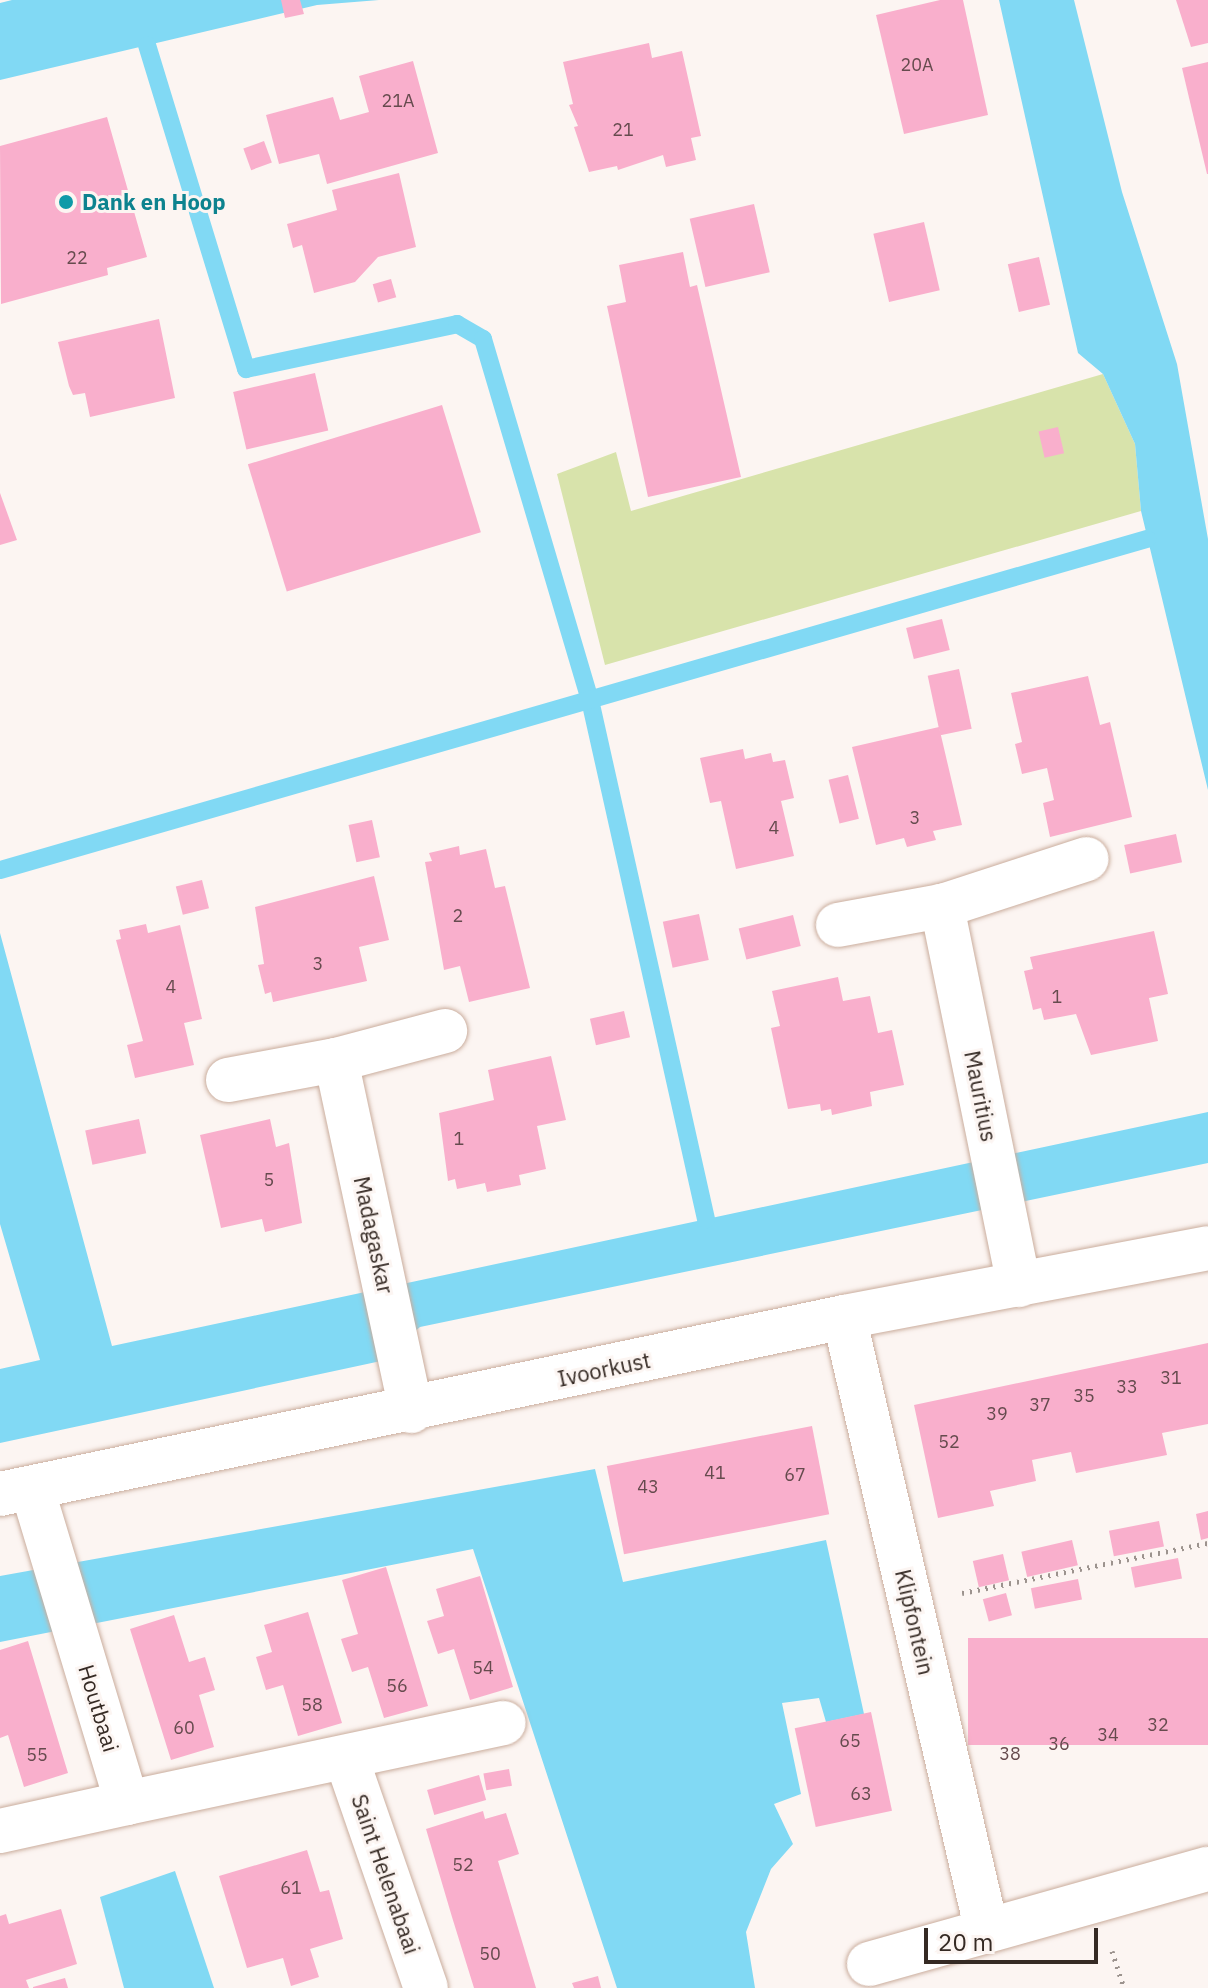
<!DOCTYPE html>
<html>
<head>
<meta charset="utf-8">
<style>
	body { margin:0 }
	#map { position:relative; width:1208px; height:1988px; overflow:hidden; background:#fcf5f2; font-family:"IBM Plex Sans",sans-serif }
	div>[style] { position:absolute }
	.green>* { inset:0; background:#d8e3ab }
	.water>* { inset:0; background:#81d9f4 }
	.stream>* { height:18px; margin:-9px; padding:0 9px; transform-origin:9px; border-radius:9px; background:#81d9f4 }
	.building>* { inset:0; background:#f9afcc; transform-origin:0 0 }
	.path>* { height:5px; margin-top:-2.5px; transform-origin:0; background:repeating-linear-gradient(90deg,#9c938e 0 2px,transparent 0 8px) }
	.roads { filter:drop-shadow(0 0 2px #caad9d) drop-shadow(0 0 2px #caad9d) }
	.minor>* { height:44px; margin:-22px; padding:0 22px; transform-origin:22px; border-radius:22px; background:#fff }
	.dots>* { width:22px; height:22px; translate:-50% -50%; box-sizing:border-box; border:4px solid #fcf5f2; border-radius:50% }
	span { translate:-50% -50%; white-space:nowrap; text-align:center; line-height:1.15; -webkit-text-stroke:6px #fcf5f2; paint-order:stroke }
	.number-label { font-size:18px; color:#664b4e }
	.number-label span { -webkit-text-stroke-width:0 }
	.culture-label { font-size:22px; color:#0d838f; font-weight:700 }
	.left { translate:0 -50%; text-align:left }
	.street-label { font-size:22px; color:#352a24 }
	.scale { position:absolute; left:924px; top:1928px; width:174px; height:36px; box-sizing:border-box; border:4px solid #352a24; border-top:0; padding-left:10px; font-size:24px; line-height:28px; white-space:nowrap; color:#352a24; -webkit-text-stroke:6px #fcf5f2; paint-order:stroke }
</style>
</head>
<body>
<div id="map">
	<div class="green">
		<div style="clip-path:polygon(1103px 374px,1135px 444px,1141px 511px,605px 665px,557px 474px,616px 452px,631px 511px)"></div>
	</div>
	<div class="water">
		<div style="clip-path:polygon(12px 0,379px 0,317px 5px,0 80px,0 3px)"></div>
		<div style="clip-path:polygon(999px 0,1074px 0,1122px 192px,1177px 364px,1208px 539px,1208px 790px,1141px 511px,1135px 444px,1103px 374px,1078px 353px)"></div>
		<div style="clip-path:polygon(0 933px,112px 1346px,1208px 1112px,1208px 1163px,420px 1327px,381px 1361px,0 1443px,0 1369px,40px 1360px,0 1224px)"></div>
		<div style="clip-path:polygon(595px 1469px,623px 1582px,826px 1540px,864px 1714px,826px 1722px,819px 1698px,782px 1703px,801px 1794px,774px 1804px,793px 1844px,771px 1869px,746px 1932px,755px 1988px,617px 1988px,473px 1549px,0 1642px,0 1576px)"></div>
		<div style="clip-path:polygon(175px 1871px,214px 1988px,124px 1988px,100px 1897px)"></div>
	</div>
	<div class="stream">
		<div style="left:147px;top:45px;width:339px;rotate:73deg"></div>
		<div style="left:246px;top:369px;width:216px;rotate:-12deg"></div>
		<div style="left:457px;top:324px;width:30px;rotate:30deg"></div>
		<div style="left:483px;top:339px;width:377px;rotate:73.5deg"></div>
		<div style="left:590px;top:700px;width:532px;rotate:77.4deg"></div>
		<div style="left:0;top:870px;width:1194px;rotate:-16.1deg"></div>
	</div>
	<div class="building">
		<div style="clip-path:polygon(281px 0,300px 0,304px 14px,285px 18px)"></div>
		<div style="clip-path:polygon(940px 0,963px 0,988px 115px,904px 134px,876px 15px)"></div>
		<div style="clip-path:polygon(1176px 0,1208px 0,1208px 43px,1191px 47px)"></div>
		<div style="clip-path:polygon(649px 43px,652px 58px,682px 51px,701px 136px,691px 138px,696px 160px,666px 167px,663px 155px,618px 170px,617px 166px,589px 172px,574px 127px,578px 126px,569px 105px,573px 104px,563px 62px)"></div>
		<div style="clip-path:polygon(413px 61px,438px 153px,327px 184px,319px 154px,279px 164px,266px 115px,333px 97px,340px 120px,369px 112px,359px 76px)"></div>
		<div style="clip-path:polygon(1208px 62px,1208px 174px,1207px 174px,1182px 68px)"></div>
		<div style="clip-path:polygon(107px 117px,147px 257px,107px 268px,108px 275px,1px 304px,0 146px)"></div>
		<div style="left:264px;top:141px;width:23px;height:22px;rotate:70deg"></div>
		<div style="clip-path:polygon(399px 173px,416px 247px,378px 257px,355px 282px,314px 293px,302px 245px,293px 248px,287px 224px,337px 210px,332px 190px)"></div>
		<div style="left:754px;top:204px;width:70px;height:66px;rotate:77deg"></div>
		<div style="left:924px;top:222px;width:70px;height:52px;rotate:77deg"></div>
		<div style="clip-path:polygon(683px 252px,690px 287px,697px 285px,741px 477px,648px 497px,607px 306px,626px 302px,619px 265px)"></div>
		<div style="left:1039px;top:257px;width:49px;height:32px;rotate:77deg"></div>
		<div style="left:391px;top:279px;width:19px;height:19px;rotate:74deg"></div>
		<div style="clip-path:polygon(159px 319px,175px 398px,90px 417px,85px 393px,73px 395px,69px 386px,58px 342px)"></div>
		<div style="left:315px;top:373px;width:59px;height:84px;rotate:77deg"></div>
		<div style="left:442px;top:405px;width:133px;height:203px;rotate:73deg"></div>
		<div style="left:1058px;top:427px;width:27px;height:20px;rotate:77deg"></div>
		<div style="clip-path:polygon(0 493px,17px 540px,0 545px)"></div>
		<div style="left:942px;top:619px;width:32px;height:37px;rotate:76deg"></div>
		<div style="left:959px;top:669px;width:61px;height:32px;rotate:78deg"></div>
		<div style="clip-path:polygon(1088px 676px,1100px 725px,1110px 722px,1132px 817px,1050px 837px,1043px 803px,1054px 800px,1047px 768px,1022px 774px,1015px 744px,1022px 742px,1011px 693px)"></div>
		<div style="clip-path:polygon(939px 727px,962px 825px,933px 831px,936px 840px,907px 847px,904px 838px,876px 845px,852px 747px)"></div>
		<div style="clip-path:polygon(743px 749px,745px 759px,771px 753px,773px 762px,785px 760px,794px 798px,781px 801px,794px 856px,736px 869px,721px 801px,710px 803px,700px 758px)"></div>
		<div style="left:848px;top:775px;width:45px;height:20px;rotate:76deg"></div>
		<div style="left:372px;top:820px;width:38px;height:24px;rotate:78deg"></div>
		<div style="left:1176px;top:834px;width:29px;height:53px;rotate:78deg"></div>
		<div style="clip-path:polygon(459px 846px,460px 855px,486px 849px,495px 888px,505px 886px,530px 988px,469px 1002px,460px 966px,444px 970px,425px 862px,432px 861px,429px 853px)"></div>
		<div style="clip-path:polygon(374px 876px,389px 940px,359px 947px,367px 981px,273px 1002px,271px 992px,265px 994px,258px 965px,264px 964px,255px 907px)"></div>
		<div style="left:202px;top:880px;width:29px;height:27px;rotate:76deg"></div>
		<div style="left:699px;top:914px;width:47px;height:37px;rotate:78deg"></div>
		<div style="left:793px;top:915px;width:32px;height:56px;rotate:76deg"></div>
		<div style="clip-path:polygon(146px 924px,148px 933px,180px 925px,202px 1019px,184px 1023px,194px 1065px,135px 1078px,127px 1045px,143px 1041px,116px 940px,121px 939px,119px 930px)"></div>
		<div style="clip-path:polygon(1154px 931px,1168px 994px,1149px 998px,1158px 1041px,1091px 1055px,1076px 1014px,1044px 1020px,1041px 1008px,1033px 1010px,1024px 971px,1033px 969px,1030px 957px)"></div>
		<div style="clip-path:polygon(838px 977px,843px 1001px,870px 996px,878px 1033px,892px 1030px,904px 1085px,870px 1092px,872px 1106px,832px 1115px,831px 1109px,821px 1111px,820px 1104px,788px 1109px,771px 1028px,780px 1026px,772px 991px)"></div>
		<div style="left:624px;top:1011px;width:27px;height:35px;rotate:77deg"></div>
		<div style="clip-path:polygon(551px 1056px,566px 1120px,537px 1126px,546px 1169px,519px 1175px,521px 1185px,487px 1192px,485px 1183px,457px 1189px,455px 1179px,448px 1181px,439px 1113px,494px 1100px,488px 1070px)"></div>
		<div style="left:139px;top:1119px;width:35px;height:55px;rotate:78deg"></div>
		<div style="clip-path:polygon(270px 1119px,276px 1147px,289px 1143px,302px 1223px,265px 1232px,262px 1219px,221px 1228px,200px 1135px)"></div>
		<div style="clip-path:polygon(1208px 1343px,1208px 1424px,1162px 1433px,1167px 1455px,1076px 1473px,1071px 1452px,1032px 1460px,1036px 1481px,990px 1491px,994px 1506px,938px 1518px,914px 1405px)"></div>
		<div style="left:812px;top:1426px;width:90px;height:209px;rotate:79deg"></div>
		<div style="clip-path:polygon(1208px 1511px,1208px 1538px,1201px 1540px,1196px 1514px)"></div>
		<div style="left:1159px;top:1521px;width:26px;height:51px;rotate:79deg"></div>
		<div style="left:1072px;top:1540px;width:26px;height:52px;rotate:77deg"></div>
		<div style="left:1003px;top:1554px;width:27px;height:31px;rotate:77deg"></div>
		<div style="left:1178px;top:1558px;width:21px;height:48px;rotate:79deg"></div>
		<div style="clip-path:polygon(386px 1567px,428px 1706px,384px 1718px,368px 1667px,352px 1672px,341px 1639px,358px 1634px,342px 1580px)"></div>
		<div style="clip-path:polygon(480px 1576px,513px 1687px,470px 1700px,454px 1649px,438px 1654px,427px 1621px,444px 1616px,436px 1589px)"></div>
		<div style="left:1078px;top:1579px;width:21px;height:48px;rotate:79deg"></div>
		<div style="left:1006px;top:1593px;width:23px;height:24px;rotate:75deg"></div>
		<div style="clip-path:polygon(308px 1612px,342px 1723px,298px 1736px,283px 1685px,266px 1690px,256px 1657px,272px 1652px,264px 1625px)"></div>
		<div style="clip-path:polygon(174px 1615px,189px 1662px,205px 1657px,215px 1690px,199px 1695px,214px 1747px,171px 1760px,130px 1629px)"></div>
		<div style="left:1208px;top:1638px;width:107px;height:240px;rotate:90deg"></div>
		<div style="clip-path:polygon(28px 1641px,68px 1773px,24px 1787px,8px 1735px,0 1738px,0 1650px)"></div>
		<div style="left:871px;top:1712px;width:101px;height:78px;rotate:78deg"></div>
		<div style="left:509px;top:1769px;width:17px;height:26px;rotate:80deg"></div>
		<div style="left:479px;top:1775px;width:26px;height:54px;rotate:74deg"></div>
		<div style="clip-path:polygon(483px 1811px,485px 1819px,506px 1813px,519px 1854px,498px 1861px,536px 1988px,474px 1988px,452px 1917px,426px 1829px)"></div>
		<div style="clip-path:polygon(307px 1850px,320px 1892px,329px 1890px,343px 1939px,310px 1949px,319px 1977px,291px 1986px,283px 1958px,247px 1968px,219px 1876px)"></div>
		<div style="clip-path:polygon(61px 1909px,77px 1964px,26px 1980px,29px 1988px,0 1988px,0 1916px,6px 1914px,9px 1924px)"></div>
		<div style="clip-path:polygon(598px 1976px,601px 1988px,574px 1988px,572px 1983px)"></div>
		<div style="clip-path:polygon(65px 1978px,68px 1988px,33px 1988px,33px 1987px)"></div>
	</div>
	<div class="path">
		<div style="left:962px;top:1593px;width:251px;rotate:-11.5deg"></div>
		<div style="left:1112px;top:1951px;width:39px;rotate:72deg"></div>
	</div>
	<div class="roads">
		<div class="minor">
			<div style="left:838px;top:925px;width:106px;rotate:-10.4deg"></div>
			<div style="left:336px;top:1060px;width:113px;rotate:-14.9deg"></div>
			<div style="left:228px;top:1080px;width:110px;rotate:-10.5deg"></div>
			<div style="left:336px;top:1060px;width:359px;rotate:77.9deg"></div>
			<div style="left:1019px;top:1285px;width:387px;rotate:-101.5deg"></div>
			<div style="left:942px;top:906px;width:152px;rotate:-18deg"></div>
			<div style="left:844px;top:1317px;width:626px;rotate:76.9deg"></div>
			<div style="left:0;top:1494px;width:862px;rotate:-11.84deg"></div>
			<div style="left:844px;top:1317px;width:370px;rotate:-10.7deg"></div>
			<div style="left:347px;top:1760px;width:241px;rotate:70.9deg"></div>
			<div style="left:127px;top:1803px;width:385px;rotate:-12deg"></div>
			<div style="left:0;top:1831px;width:130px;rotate:-12.4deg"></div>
			<div style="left:127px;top:1803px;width:329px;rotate:-106.8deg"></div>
			<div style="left:869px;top:1964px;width:352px;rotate:-15.7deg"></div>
		</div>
	</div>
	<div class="dots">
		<div style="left:66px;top:202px;background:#0f9aa8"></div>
	</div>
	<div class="number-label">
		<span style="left:917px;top:65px">20A</span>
		<span style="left:398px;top:101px">21A</span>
		<span style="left:623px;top:130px">21</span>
		<span style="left:77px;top:258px">22</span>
		<span style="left:915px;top:818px">3</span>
		<span style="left:774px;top:828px">4</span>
		<span style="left:458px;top:916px">2</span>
		<span style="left:318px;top:964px">3</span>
		<span style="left:171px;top:987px">4</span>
		<span style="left:1057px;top:997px">1</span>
		<span style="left:459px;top:1139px">1</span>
		<span style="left:269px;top:1180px">5</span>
		<span style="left:1171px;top:1378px">31</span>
		<span style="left:1127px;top:1387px">33</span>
		<span style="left:1084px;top:1396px">35</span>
		<span style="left:1040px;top:1405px">37</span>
		<span style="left:997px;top:1414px">39</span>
		<span style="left:949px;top:1442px">52</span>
		<span style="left:715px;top:1473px">41</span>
		<span style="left:795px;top:1475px">67</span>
		<span style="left:648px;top:1487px">43</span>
		<span style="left:483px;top:1668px">54</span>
		<span style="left:397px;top:1686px">56</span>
		<span style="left:312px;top:1705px">58</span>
		<span style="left:1158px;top:1725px">32</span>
		<span style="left:184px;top:1728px">60</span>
		<span style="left:1108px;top:1735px">34</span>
		<span style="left:850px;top:1741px">65</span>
		<span style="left:1059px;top:1744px">36</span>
		<span style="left:1010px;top:1754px">38</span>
		<span style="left:37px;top:1755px">55</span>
		<span style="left:861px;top:1794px">63</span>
		<span style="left:463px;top:1865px">52</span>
		<span style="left:291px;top:1888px">61</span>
		<span style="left:490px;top:1954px">50</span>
	</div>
	<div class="culture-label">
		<span class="left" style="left:82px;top:202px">Dank en Hoop</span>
	</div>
	<div class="street-label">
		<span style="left:981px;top:1096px;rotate:79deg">Mauritius</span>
		<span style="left:374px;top:1235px;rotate:78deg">Madagaskar</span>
		<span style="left:604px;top:1369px;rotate:-12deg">Ivoorkust</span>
		<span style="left:915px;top:1622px;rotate:77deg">Klipfontein</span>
		<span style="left:99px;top:1708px;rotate:73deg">Houtbaai</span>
		<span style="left:386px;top:1874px;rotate:71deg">Saint Helenabaai</span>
	</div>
	<div class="scale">20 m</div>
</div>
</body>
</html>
